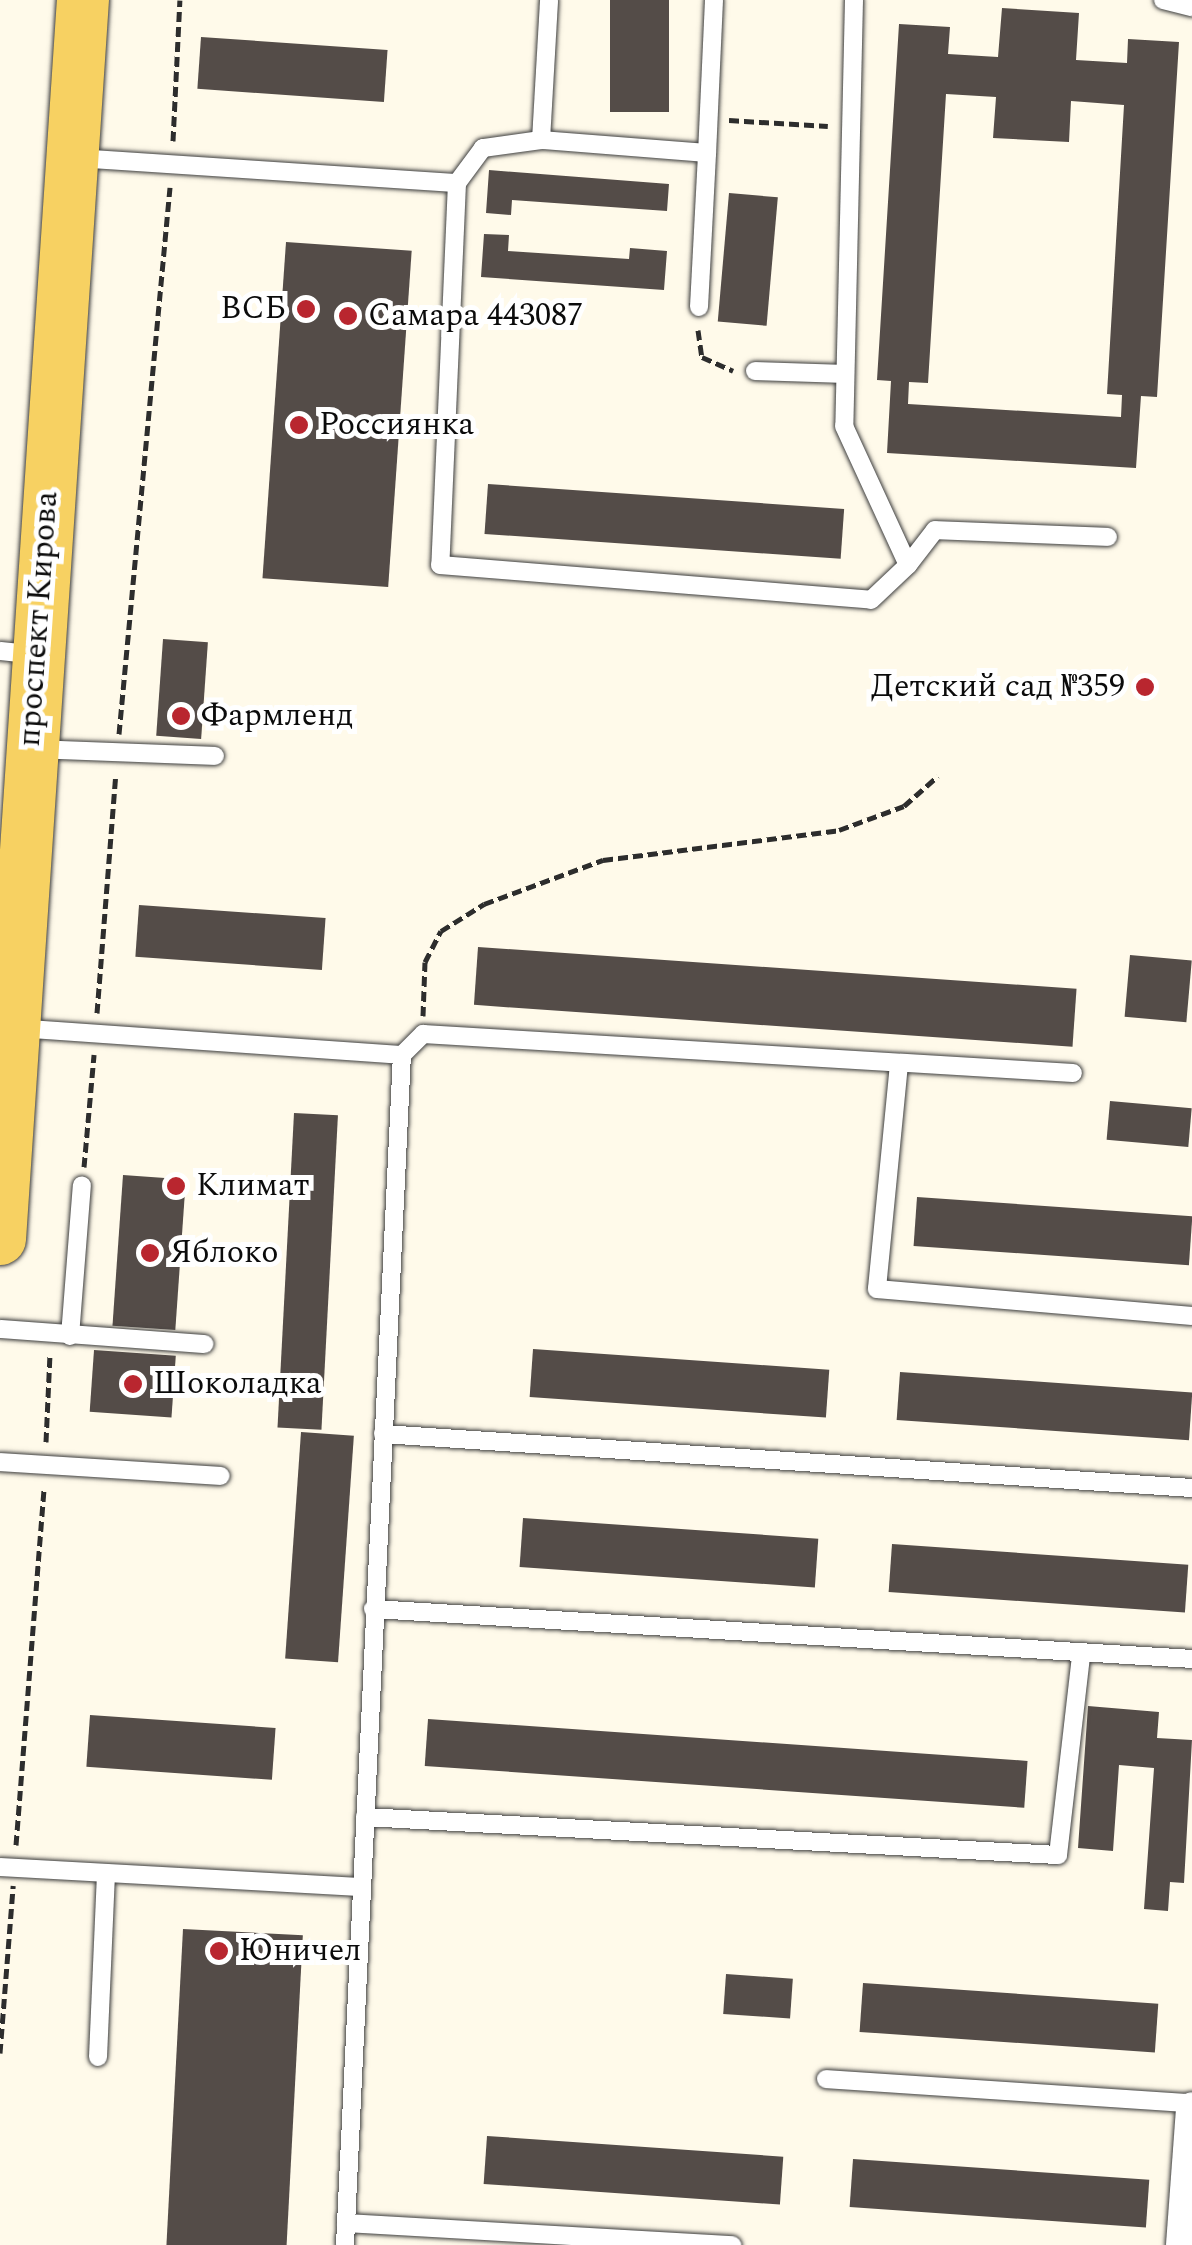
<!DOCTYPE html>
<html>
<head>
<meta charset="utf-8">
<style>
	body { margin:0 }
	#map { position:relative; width:1192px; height:2245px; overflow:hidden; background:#fffaea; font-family:Spectral,serif }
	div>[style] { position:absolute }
	.building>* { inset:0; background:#544c48; transform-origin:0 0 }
	.path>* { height:5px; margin-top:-2.5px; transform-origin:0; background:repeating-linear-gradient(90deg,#2d2d2d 0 10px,transparent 0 15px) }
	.roads { filter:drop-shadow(0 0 2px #3e3e3e) drop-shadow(0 0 2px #3e3e3e) }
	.lane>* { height:18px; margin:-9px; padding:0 9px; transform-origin:9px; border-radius:9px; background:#fff }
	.street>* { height:32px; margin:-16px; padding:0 16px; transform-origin:16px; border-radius:16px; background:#fff }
	.primary>* { height:52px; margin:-26px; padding:0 26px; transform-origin:26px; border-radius:26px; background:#f7d162 }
	.dots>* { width:28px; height:28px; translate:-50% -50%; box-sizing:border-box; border:5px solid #fff; border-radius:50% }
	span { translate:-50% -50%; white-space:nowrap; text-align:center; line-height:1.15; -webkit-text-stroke:10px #fff; paint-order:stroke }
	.poi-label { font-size:32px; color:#0b0b0b }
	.right { translate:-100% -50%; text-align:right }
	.left { translate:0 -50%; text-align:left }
	.street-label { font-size:32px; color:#0b0b0b }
</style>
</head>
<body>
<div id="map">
	<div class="building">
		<div style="left:610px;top:0;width:59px;height:112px"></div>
		<div style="clip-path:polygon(evenodd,1002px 8px,1079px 13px,1076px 60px,1127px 63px,1128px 39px,1179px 42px,1157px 397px,1141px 396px,1136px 468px,887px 453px,891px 381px,877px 380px,899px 24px,950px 27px,948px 54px,998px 57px,1002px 8px,946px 94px,996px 97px,993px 138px,1069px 142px,1071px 101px,1124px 105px,1107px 394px,1122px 395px,1121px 417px,908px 404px,909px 382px,928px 383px,946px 94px)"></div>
		<div style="left:201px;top:37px;width:187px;height:52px;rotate:4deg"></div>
		<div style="clip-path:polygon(489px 170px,669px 184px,667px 211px,512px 200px,511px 215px,486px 213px)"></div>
		<div style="left:729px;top:193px;width:49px;height:129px;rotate:5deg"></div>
		<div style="clip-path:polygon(484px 234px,509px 235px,508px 251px,629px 259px,630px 248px,667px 251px,664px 290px,481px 277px)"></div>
		<div style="left:286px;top:242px;width:126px;height:337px;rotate:4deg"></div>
		<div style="left:488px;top:484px;width:357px;height:50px;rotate:4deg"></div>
		<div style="left:163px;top:639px;width:45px;height:97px;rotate:4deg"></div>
		<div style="left:139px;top:905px;width:187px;height:52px;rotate:4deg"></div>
		<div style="left:478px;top:947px;width:600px;height:58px;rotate:4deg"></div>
		<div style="left:1130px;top:955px;width:62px;height:62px;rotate:5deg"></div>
		<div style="left:1110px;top:1101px;width:82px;height:39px;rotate:5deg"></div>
		<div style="left:294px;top:1113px;width:44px;height:315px;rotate:3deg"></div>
		<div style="left:123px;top:1175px;width:63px;height:151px;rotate:4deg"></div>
		<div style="left:917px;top:1197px;width:276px;height:49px;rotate:4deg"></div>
		<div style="left:533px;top:1349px;width:297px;height:48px;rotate:4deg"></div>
		<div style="left:94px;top:1350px;width:82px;height:62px;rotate:4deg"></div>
		<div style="left:900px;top:1372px;width:293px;height:48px;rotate:4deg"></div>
		<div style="left:301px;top:1432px;width:53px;height:227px;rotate:4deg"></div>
		<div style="left:523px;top:1518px;width:296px;height:49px;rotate:4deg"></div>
		<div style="left:892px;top:1544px;width:297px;height:48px;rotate:4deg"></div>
		<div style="clip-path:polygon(1088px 1706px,1159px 1712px,1157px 1738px,1192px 1740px,1184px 1883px,1170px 1882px,1168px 1911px,1144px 1909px,1154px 1768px,1119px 1765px,1113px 1851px,1078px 1848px)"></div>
		<div style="left:90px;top:1715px;width:186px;height:52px;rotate:4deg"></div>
		<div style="left:428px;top:1719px;width:601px;height:47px;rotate:4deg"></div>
		<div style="left:183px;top:1929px;width:120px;height:317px;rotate:3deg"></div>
		<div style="left:726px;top:1974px;width:67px;height:40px;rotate:4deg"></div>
		<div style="left:863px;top:1983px;width:296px;height:49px;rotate:4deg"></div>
		<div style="left:487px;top:2136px;width:297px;height:48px;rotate:4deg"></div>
		<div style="left:853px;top:2159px;width:297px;height:48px;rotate:4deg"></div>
	</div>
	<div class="path">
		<div style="left:729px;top:120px;width:99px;rotate:3.5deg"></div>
		<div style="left:173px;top:141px;width:141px;rotate:-87.2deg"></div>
		<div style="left:698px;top:330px;width:27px;rotate:82deg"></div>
		<div style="left:702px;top:357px;width:34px;rotate:24deg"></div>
		<div style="left:119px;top:734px;width:549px;rotate:-84.67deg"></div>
		<div style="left:97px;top:1013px;width:240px;rotate:-85.5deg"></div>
		<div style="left:423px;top:1016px;width:54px;rotate:-87.9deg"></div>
		<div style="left:425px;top:962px;width:35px;rotate:-63deg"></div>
		<div style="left:441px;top:931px;width:51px;rotate:-32.1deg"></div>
		<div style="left:484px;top:904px;width:127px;rotate:-20.3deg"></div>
		<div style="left:603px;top:860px;width:238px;rotate:-7.2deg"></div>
		<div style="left:839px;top:830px;width:69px;rotate:-20.3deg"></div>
		<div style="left:904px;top:806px;width:45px;rotate:-41.4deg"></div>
		<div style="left:84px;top:1167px;width:113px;rotate:-84.9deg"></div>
		<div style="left:46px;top:1442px;width:89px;rotate:-87.4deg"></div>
		<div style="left:16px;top:1845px;width:358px;rotate:-85.5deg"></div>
		<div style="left:0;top:2053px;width:168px;rotate:-85.5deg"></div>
	</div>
	<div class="roads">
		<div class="lane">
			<div style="left:714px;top:0;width:153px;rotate:92.6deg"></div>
			<div style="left:707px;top:153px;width:167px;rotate:-175.5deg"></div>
			<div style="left:541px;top:140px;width:59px;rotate:172.1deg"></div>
			<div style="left:483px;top:148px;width:44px;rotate:126.6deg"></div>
			<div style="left:457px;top:183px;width:382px;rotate:92.5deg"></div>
			<div style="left:440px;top:565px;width:432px;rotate:4.6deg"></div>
			<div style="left:871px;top:600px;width:51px;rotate:-43.4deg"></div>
			<div style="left:854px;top:0;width:426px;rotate:91.3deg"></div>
			<div style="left:844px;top:426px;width:153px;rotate:65.3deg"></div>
			<div style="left:908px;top:565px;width:44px;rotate:-52.4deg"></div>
			<div style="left:935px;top:530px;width:173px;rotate:2.3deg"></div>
			<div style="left:1163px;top:0;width:30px;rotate:14deg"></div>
			<div style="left:541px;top:140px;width:140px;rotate:-86.7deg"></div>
			<div style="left:78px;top:158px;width:380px;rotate:3.8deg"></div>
			<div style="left:699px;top:307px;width:154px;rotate:-87deg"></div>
			<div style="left:755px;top:371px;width:90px;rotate:1.9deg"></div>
			<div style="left:0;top:651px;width:37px;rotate:6deg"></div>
			<div style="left:36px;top:749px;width:179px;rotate:2.2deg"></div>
			<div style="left:16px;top:1028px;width:387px;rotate:4deg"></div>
			<div style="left:899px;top:1064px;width:226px;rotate:95.6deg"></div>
			<div style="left:877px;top:1289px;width:316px;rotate:4.9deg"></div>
			<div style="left:0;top:1329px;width:205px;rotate:4.2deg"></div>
			<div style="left:70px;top:1336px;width:151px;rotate:-85.5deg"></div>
			<div style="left:383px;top:1434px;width:811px;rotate:3.82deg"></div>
			<div style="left:0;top:1462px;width:221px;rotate:3.6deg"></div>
			<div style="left:373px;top:1609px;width:821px;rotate:3.49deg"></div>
			<div style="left:365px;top:1817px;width:694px;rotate:3.14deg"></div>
			<div style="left:1058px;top:1855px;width:201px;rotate:-83.4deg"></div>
			<div style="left:0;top:1867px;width:360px;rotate:3.2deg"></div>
			<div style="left:98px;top:2057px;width:184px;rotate:-87.5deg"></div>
			<div style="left:826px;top:2079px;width:367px;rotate:3.8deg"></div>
			<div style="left:346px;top:2223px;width:387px;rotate:3.3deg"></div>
			<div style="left:345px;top:2245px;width:1191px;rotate:-87.26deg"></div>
			<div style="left:402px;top:1055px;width:30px;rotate:-45deg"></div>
			<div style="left:423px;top:1034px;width:651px;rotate:3.43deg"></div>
		</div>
		<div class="street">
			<div style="left:1182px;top:2245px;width:137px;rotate:-85.8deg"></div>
		</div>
		<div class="primary">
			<div style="left:0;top:1239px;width:1242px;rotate:-86.17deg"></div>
		</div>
	</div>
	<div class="dots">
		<div style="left:306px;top:309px;background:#b9262f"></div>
		<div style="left:348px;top:316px;background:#b9262f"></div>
		<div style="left:299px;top:425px;background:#b9262f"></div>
		<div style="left:1145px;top:687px;background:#b9262f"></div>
		<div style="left:181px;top:716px;background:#b9262f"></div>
		<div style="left:176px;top:1186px;background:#b9262f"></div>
		<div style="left:150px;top:1253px;background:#b9262f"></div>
		<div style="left:133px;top:1384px;background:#b9262f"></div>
		<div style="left:219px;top:1951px;background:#b9262f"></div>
	</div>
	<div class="poi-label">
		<span class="right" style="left:286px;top:309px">ВСБ</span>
		<span class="left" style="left:368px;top:316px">Самара 443087</span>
		<span class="left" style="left:319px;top:425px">Россиянка</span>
		<span class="right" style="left:1125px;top:687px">Детский сад №359</span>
		<span class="left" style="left:201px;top:716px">Фармленд</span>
		<span class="left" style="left:196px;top:1186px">Климат</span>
		<span class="left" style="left:170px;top:1253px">Яблоко</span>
		<span class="left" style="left:153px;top:1384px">Шоколадка</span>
		<span class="left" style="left:239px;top:1951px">Юничел</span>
	</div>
	<div class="street-label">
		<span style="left:39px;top:619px;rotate:-86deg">проспект Кирова</span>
	</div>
</div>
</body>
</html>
